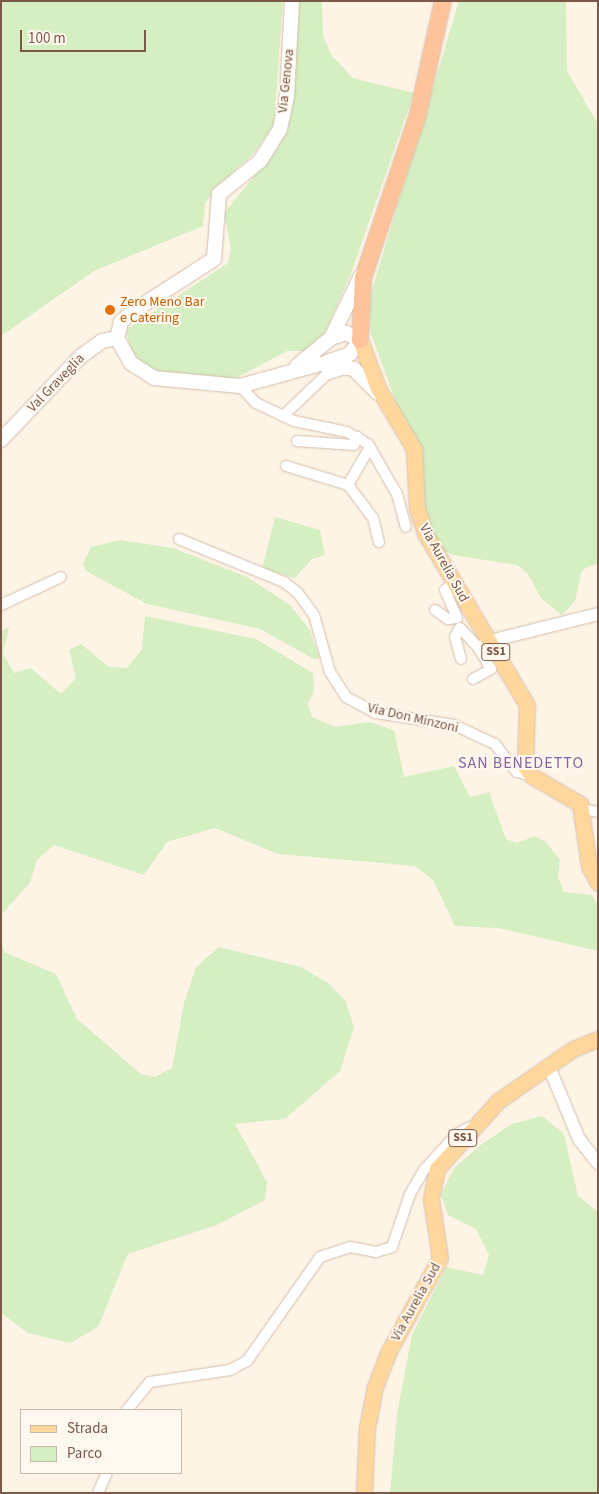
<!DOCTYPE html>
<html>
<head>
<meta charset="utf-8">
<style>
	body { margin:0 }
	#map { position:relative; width:599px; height:1494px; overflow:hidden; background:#fef4e6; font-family:"Source Sans 3",sans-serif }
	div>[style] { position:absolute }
	.green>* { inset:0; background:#d5eec2 }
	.roads { filter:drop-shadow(0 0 1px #d4bdad) drop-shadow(0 0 1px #d4bdad) }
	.minor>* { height:10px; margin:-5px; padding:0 5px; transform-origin:5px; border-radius:5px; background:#fff }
	.tertiary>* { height:12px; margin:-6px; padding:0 6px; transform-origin:6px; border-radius:6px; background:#fff }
	.secondary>* { height:14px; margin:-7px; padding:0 7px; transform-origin:7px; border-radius:7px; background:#fff }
	.primary>* { height:15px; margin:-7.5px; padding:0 7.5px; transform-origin:7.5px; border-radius:7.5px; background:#ffd79c }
	.trunk>* { height:16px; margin:-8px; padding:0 8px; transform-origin:8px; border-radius:8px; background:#fec39a }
	.dots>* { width:14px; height:14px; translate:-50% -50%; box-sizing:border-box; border:2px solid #fff8ee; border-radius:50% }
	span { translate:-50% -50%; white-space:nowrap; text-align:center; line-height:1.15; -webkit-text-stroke:4px #fff8ee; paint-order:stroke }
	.shield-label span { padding:1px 4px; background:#fff8ee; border:1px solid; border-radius:4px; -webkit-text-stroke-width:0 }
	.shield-label { font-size:12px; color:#7b5847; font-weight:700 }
	.street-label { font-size:14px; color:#7b5847 }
	.food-label { font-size:14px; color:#c56008 }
	.left { translate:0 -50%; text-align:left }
	.quarter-label { font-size:16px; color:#88639e; letter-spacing:1px }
	.frame { position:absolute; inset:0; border:2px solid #7b5847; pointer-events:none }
	.legend { position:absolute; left:20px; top:1409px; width:162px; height:65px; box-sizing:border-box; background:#fff8ee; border:1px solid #cab8ab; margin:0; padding:6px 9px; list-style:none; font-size:15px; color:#7b5847 }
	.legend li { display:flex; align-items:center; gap:10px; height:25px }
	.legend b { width:25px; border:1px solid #cab8ab }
	.scale { position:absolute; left:20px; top:30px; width:126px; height:22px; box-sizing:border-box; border:2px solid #7b5847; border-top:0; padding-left:6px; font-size:15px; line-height:18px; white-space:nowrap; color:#7b5847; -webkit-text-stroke:4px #fff8ee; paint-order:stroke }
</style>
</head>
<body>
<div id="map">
	<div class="green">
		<div style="clip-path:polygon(1px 1px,283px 1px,274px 124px,255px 152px,216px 188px,205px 204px,203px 226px,94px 271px,1px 336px)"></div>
		<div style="clip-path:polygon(299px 1px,322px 1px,323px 36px,332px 56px,353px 78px,414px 93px,352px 271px,327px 328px,310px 351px,287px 351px,236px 378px,155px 371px,144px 365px,130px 348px,126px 330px,228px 263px,231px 249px,224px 213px,277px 149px,291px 116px)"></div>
		<div style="clip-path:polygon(459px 1px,566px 1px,567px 71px,598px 124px,598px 563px,582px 570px,575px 601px,562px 615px,541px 598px,528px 574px,517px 565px,453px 555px,440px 549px,425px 519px,423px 460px,415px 437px,402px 419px,371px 334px,369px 300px)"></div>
		<div style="clip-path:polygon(275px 517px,320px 530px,325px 555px,312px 559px,295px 578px,262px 569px)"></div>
		<div style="clip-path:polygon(120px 540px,173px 548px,247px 577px,290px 605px,310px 630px,319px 658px,314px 659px,260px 629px,147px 604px,86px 571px,83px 563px,91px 547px)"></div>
		<div style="clip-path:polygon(145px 616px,256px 639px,313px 673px,314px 691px,308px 704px,312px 717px,335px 727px,370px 722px,394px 730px,404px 777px,454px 766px,470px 797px,489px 792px,506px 839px,517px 843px,535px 836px,546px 842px,560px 860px,558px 877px,564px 892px,592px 895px,598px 906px,598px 951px,498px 928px,455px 926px,433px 880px,415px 866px,278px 854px,215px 828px,167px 842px,144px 875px,54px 845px,37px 860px,30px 883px,1px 915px,1px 631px,9px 627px,3px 654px,14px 673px,31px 668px,61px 694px,76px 678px,69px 650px,81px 644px,109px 667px,127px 668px,142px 649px)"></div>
		<div style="clip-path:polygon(1px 939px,4px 952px,56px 974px,77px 1019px,141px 1074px,155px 1077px,172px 1068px,184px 1003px,196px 967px,219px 947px,301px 967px,328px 983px,345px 1000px,354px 1027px,340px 1071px,285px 1119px,235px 1124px,267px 1182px,265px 1200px,217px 1225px,128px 1254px,98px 1327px,70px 1343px,28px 1333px,1px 1313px)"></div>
		<div style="clip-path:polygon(542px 1116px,564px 1134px,578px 1196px,598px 1212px,598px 1493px,390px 1493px,397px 1414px,412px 1335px,446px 1267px,483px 1275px,489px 1255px,476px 1229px,448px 1215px,441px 1195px,454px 1168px,482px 1144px,512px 1124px)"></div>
	</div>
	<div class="roads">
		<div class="minor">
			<div style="left:240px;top:386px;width:23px;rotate:47deg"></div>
			<div style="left:256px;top:403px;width:42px;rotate:25.3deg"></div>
			<div style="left:294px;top:421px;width:54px;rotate:11.7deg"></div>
			<div style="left:347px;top:432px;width:24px;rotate:30deg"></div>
			<div style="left:368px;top:444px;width:58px;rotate:59.9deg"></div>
			<div style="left:397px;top:494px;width:34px;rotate:75deg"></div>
			<div style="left:283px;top:416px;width:59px;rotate:-43.6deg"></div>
			<div style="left:326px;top:375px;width:19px;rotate:-18deg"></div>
			<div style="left:297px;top:441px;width:57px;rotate:4deg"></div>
			<div style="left:354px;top:445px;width:9px;rotate:-69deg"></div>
			<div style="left:370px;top:447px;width:44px;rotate:120.1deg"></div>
			<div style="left:348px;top:485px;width:41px;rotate:52.9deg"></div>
			<div style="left:373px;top:518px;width:25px;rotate:76deg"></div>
			<div style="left:286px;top:466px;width:65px;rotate:17deg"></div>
			<div style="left:179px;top:539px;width:113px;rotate:22.3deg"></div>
			<div style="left:284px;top:582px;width:18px;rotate:38deg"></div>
			<div style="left:298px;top:593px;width:27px;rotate:54deg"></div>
			<div style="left:314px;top:615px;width:59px;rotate:74.3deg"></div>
			<div style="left:330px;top:672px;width:30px;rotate:57deg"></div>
			<div style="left:346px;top:697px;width:34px;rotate:28deg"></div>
			<div style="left:376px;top:713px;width:79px;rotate:8.7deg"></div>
			<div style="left:454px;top:725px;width:45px;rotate:24.9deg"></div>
			<div style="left:495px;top:744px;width:36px;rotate:52deg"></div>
			<div style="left:517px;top:772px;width:16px;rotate:15deg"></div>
			<div style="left:1px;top:605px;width:66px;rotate:-25deg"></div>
			<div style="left:435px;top:610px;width:16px;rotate:35deg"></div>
			<div style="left:448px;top:619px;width:9px;rotate:-6deg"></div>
			<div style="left:457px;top:618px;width:30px;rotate:-113deg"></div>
			<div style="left:445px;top:590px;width:13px;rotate:-39deg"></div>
			<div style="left:461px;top:659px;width:23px;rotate:-105deg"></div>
			<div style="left:455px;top:637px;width:10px;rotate:-61deg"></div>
			<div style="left:460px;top:628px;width:26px;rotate:47deg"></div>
			<div style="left:473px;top:679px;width:21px;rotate:-29deg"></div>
			<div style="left:491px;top:669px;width:26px;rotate:-121deg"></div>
			<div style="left:478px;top:647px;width:4px;rotate:-27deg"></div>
			<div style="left:583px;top:809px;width:15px;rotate:11deg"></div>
			<div style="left:127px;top:1410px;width:36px;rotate:-51deg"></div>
			<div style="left:150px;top:1382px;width:81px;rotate:-8.5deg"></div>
			<div style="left:230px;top:1370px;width:19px;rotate:-28deg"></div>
			<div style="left:247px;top:1361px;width:127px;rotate:-54.9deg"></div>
			<div style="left:320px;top:1257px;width:32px;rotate:-18deg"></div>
			<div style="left:350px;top:1247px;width:26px;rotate:11deg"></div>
			<div style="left:376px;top:1252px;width:17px;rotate:-17deg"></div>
			<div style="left:392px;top:1247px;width:56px;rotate:-71.2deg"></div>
			<div style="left:410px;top:1194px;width:28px;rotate:-60deg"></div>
			<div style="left:424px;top:1170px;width:49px;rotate:-47.5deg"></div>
			<div style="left:457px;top:1134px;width:15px;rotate:-28deg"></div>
			<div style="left:98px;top:1493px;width:22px;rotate:-66deg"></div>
		</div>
		<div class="tertiary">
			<div style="left:490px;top:641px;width:111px;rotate:-14deg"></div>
			<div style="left:549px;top:1067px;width:78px;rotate:67.4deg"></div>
			<div style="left:579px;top:1139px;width:31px;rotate:52deg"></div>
		</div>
		<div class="secondary">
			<div style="left:292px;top:1px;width:95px;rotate:93deg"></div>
			<div style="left:287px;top:96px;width:34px;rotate:102deg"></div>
			<div style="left:280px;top:129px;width:38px;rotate:122deg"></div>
			<div style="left:260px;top:161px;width:53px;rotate:141.2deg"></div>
			<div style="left:219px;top:194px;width:65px;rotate:94.4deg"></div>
			<div style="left:214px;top:259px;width:98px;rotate:147.1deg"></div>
			<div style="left:132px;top:312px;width:15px;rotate:138deg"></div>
			<div style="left:121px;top:322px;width:16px;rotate:104deg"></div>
			<div style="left:117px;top:338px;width:29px;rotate:61deg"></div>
			<div style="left:131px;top:363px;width:27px;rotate:33deg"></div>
			<div style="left:154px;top:378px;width:86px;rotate:5.3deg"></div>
			<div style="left:240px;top:386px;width:83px;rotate:-15.4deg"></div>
			<div style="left:320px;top:364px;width:34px;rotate:8deg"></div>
			<div style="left:354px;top:369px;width:34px;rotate:45deg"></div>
			<div style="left:327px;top:362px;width:24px;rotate:-19deg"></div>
			<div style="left:350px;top:354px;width:17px;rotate:-54deg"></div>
			<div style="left:360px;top:340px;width:16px;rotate:-153deg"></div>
			<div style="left:346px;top:333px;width:16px;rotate:162deg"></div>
			<div style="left:297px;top:366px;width:44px;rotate:-39.5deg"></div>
			<div style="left:331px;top:338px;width:69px;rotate:-64.2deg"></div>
			<div style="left:1px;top:440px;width:115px;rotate:-46.4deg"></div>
			<div style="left:80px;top:357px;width:27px;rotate:-36deg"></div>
			<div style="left:102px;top:341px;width:15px;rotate:-11deg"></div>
		</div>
		<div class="primary">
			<div style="left:360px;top:340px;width:51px;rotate:69.4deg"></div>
			<div style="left:378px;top:388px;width:71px;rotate:59.5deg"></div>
			<div style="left:414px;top:449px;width:59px;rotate:87.1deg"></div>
			<div style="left:417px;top:508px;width:28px;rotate:72deg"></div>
			<div style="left:426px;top:535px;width:198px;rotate:59.3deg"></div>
			<div style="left:527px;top:705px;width:61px;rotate:91.9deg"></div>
			<div style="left:525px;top:766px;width:12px;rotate:55deg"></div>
			<div style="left:532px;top:776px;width:56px;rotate:30.3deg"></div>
			<div style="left:580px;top:804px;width:63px;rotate:81.7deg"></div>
			<div style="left:589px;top:866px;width:19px;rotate:62deg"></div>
			<div style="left:364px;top:1493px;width:65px;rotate:-87.4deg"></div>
			<div style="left:367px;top:1428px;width:42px;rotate:-79deg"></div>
			<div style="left:375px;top:1387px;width:39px;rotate:-69deg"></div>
			<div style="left:389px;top:1351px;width:106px;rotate:-61.3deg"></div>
			<div style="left:440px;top:1258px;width:60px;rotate:-98.7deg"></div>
			<div style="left:431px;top:1199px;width:31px;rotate:-79deg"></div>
			<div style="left:437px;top:1169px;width:91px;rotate:-48.1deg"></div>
			<div style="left:498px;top:1101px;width:91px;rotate:-34.7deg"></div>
			<div style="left:573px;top:1049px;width:27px;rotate:-22deg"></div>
		</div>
		<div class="trunk">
			<div style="left:360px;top:340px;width:62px;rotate:-87.2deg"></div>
			<div style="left:363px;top:278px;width:169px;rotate:-71.4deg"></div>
			<div style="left:417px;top:118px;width:120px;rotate:-77.5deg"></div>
		</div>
	</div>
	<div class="dots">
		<div style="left:110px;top:310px;background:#e8710a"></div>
	</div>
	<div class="shield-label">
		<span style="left:496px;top:652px">SS1</span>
		<span style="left:463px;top:1138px">SS1</span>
	</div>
	<div class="street-label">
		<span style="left:286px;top:81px;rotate:-84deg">Via Genova</span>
		<span style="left:56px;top:383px;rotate:-46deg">Val Graveglia</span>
		<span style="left:444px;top:563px;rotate:61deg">Via Aurelia Sud</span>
		<span style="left:413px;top:718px;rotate:13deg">Via Don Minzoni</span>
		<span style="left:416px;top:1302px;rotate:-61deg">Via Aurelia Sud</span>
	</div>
	<div class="food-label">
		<span class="left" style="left:120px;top:310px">Zero Meno Bar<br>e Catering</span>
	</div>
	<div class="quarter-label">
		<span style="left:521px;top:763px">SAN BENEDETTO</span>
	</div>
	<div class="frame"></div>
	<ul class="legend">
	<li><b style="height:6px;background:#ffd79c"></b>Strada</li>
	<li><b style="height:14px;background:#d5eec2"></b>Parco</li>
	</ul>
	<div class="scale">100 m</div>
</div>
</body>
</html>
